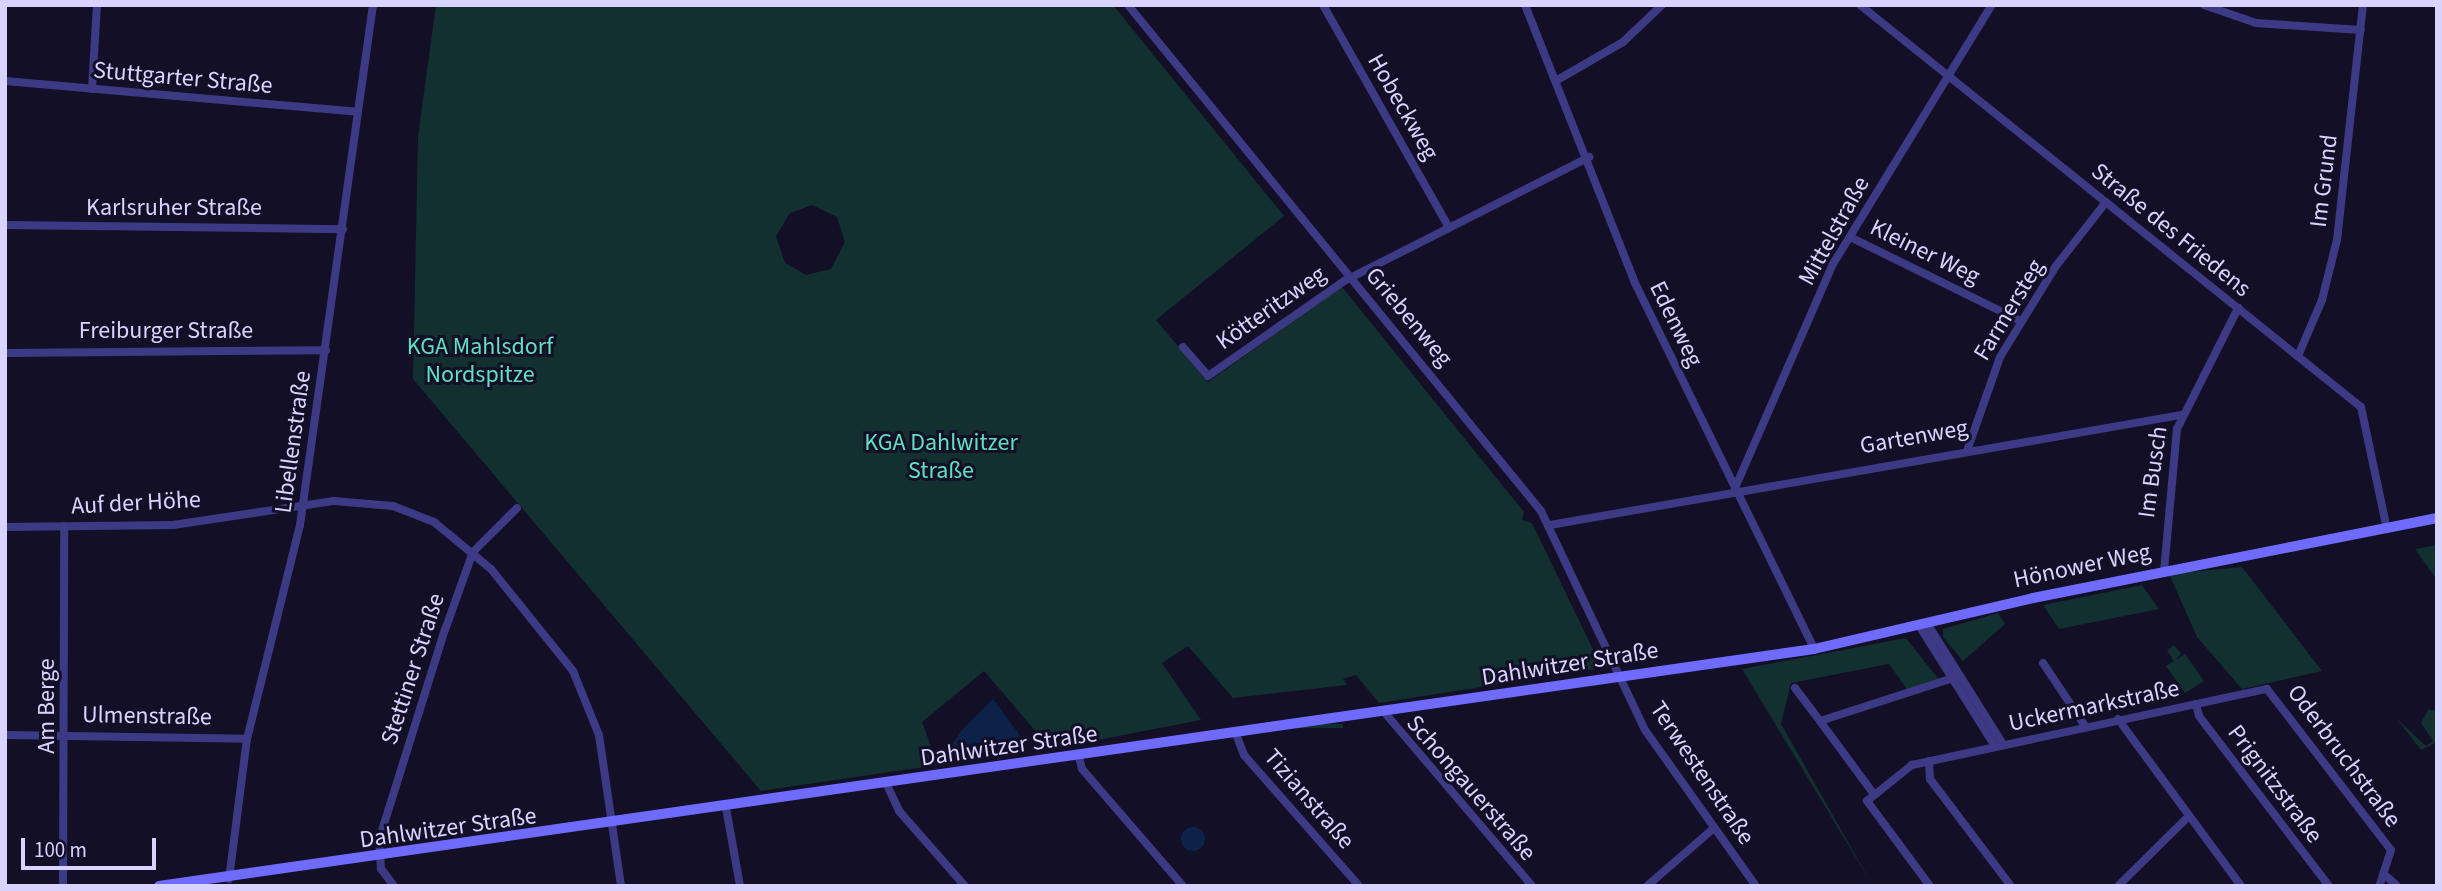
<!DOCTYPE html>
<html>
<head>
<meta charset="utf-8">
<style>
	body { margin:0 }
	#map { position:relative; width:2442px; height:891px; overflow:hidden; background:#130f26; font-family:"Source Sans 3",sans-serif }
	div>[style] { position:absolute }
	.green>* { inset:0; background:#12302f; transform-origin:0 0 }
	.water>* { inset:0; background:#0c2248 }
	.round { border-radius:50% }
	.minor>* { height:8px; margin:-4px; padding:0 4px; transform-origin:4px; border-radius:4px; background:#3d3a85 }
	.secondary>* { height:10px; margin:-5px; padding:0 5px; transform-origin:5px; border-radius:5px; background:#6f6bff }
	span { translate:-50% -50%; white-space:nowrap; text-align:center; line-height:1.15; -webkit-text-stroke:6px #130f26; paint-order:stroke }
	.street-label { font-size:24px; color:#d9d4ff }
	.park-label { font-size:24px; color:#5fe0c0 }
	.frame { position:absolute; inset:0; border:7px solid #d9d4ff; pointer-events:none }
	.scale { position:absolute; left:21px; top:838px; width:135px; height:32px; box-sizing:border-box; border:4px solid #d9d4ff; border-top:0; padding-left:9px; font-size:21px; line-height:24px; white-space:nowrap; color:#d9d4ff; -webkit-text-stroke:5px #130f26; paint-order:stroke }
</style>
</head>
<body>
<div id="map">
	<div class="green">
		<div style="clip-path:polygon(evenodd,436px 5px,1113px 5px,1284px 216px,1156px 320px,1208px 382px,1342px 287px,1524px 512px,1522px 520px,1532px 523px,1602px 668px,1379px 703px,1356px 675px,1343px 679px,1347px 685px,1233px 698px,1188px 646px,1162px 663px,1201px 720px,1051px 749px,984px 671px,922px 722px,938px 765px,761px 791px,413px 379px,418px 136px,436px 5px,812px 205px,837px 217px,845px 242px,831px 269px,806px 275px,785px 263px,776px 236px,790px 213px,812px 205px)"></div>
		<div style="clip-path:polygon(2437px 545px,2437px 580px,2415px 549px)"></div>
		<div style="clip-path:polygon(2242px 567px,2322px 671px,2242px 689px,2197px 637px,2169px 574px)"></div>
		<div style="clip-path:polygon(2142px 585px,2159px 609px,2059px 629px,2043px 605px)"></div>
		<div style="clip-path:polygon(1998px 613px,2005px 624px,1963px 661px,1943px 637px,1943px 629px)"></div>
		<div style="clip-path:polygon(1906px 638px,1940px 681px,1909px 692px,1889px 664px,1791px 683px,1781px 724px,1873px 886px,1742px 669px)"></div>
		<div style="clip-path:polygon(2174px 645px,2181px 654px,2175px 660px,2185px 654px,2204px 681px,2185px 693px,2166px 666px,2174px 661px,2167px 651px)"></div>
		<div style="clip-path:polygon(2428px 710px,2437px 710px,2437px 742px,2421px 750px,2396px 718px,2426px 746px,2433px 741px,2421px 723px)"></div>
		<div style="left:1343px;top:724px;width:4px;height:49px;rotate:90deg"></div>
	</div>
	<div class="water">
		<div style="clip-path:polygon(993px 699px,1022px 738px,949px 749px,962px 730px)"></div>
		<div class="round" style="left:1181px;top:827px;width:24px;height:24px"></div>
	</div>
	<div class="minor">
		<div style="left:1128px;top:5px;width:653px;rotate:50.78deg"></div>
		<div style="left:1541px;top:511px;width:242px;rotate:64.6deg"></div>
		<div style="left:1645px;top:730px;width:191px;rotate:54.6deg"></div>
		<div style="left:1323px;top:5px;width:256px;rotate:60.5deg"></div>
		<div style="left:1525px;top:5px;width:297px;rotate:68.4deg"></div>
		<div style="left:1634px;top:281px;width:410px;rotate:63.9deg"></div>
		<div style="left:1860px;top:5px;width:642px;rotate:38.74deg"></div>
		<div style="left:2361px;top:407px;width:125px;rotate:78deg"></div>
		<div style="left:2204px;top:5px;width:55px;rotate:19.1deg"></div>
		<div style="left:2256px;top:23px;width:105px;rotate:3.8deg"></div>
		<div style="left:1559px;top:79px;width:74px;rotate:-30deg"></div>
		<div style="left:1623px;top:42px;width:54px;rotate:-43.5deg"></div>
		<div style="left:5px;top:81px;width:354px;rotate:5deg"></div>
		<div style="left:92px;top:89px;width:84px;rotate:-86.6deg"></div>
		<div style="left:5px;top:225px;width:338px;rotate:0.7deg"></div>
		<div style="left:1850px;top:237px;width:191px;rotate:26.2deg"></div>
		<div style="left:1183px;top:347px;width:38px;rotate:49deg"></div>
		<div style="left:1208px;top:376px;width:166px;rotate:-34.9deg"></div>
		<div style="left:1344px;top:281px;width:275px;rotate:-26.8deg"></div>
		<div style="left:5px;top:353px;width:321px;rotate:-0.5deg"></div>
		<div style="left:2298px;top:356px;width:61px;rotate:-66.8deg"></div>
		<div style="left:2322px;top:300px;width:62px;rotate:-76deg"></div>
		<div style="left:2337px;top:240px;width:236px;rotate:-83.7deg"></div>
		<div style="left:1968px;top:448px;width:96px;rotate:-70.6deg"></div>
		<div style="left:2000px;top:357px;width:107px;rotate:-58.4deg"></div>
		<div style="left:2056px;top:266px;width:81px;rotate:-52deg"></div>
		<div style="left:1735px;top:488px;width:244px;rotate:-66.4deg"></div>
		<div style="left:1833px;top:264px;width:304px;rotate:-58.5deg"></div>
		<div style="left:1550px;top:525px;width:641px;rotate:-9.89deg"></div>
		<div style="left:5px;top:527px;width:168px;rotate:-0.7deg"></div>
		<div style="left:173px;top:525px;width:163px;rotate:-8.5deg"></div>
		<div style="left:334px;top:501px;width:59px;rotate:4.8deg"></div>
		<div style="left:393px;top:506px;width:44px;rotate:21.3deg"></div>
		<div style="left:434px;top:522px;width:74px;rotate:39.5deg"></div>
		<div style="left:491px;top:569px;width:131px;rotate:51.2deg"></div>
		<div style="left:573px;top:671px;width:69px;rotate:67.9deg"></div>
		<div style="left:599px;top:735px;width:153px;rotate:81.7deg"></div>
		<div style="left:2164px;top:571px;width:143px;rotate:-84.8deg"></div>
		<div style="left:2177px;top:429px;width:136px;rotate:-63.2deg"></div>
		<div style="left:1928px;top:625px;width:141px;rotate:57.8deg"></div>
		<div style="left:1920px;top:627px;width:141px;rotate:57.8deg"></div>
		<div style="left:2043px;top:663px;width:76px;rotate:56.3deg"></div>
		<div style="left:1795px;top:688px;width:41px;rotate:52.9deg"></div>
		<div style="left:2196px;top:704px;width:12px;rotate:76deg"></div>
		<div style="left:2199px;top:716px;width:214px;rotate:52.6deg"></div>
		<div style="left:1385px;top:713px;width:227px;rotate:49.6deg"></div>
		<div style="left:2118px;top:719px;width:207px;rotate:53.6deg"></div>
		<div style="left:1236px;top:734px;width:22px;rotate:69deg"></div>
		<div style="left:1244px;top:755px;width:174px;rotate:48.7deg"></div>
		<div style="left:5px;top:735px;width:242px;rotate:0.9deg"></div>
		<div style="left:1079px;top:757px;width:12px;rotate:76deg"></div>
		<div style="left:1082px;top:769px;width:155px;rotate:49.2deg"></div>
		<div style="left:1929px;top:761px;width:18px;rotate:87deg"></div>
		<div style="left:1930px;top:779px;width:134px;rotate:52.9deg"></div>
		<div style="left:887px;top:785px;width:29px;rotate:65deg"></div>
		<div style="left:899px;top:811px;width:100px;rotate:48.7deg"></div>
		<div style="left:1873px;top:793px;width:89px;rotate:-126.4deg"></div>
		<div style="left:1820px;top:721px;width:140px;rotate:-17.9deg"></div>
		<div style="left:726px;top:808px;width:79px;rotate:79.8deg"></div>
		<div style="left:2386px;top:876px;width:15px;rotate:42deg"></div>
		<div style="left:229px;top:879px;width:141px;rotate:-82.7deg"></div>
		<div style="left:247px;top:739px;width:220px;rotate:-76.1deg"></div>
		<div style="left:300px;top:525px;width:525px;rotate:-82.01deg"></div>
		<div style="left:63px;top:886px;width:360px;rotate:-89.8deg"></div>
		<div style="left:394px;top:886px;width:21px;rotate:-127deg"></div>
		<div style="left:381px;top:869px;width:29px;rotate:-94deg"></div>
		<div style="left:379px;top:840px;width:220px;rotate:-72.6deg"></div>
		<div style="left:445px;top:630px;width:83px;rotate:-70.3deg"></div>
		<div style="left:473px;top:552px;width:62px;rotate:-45deg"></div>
		<div style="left:1647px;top:886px;width:89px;rotate:-40.9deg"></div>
		<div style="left:1930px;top:886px;width:106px;rotate:-126.5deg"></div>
		<div style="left:1867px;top:801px;width:58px;rotate:-38.7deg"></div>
		<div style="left:1912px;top:765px;width:363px;rotate:-12.1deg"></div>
		<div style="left:2267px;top:689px;width:203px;rotate:52.4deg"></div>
		<div style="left:2391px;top:850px;width:38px;rotate:108deg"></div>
		<div style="left:2118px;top:886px;width:98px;rotate:-44.6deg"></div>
	</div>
	<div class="secondary">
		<div style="left:159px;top:886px;width:1672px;rotate:-8.15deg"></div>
		<div style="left:1814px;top:649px;width:225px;rotate:-13.1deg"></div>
		<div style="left:2033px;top:598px;width:412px;rotate:-11.2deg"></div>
	</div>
	<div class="street-label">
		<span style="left:183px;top:78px;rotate:5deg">Stuttgarter Straße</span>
		<span style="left:1403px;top:107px;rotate:60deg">Hobeckweg</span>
		<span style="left:2324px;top:181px;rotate:-83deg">Im Grund</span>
		<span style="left:174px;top:208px">Karlsruher Straße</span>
		<span style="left:2171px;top:230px;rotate:39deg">Straße des Friedens</span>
		<span style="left:1834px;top:231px;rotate:-61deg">Mittelstraße</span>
		<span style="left:1925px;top:252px;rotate:26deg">Kleiner Weg</span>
		<span style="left:1271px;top:308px;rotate:-35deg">Kötteritzweg</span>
		<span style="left:2009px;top:310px;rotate:-59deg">Farmersteg</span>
		<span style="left:1409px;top:317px;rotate:50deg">Griebenweg</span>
		<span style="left:1676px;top:324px;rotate:64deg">Edenweg</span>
		<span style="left:166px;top:331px">Freiburger Straße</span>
		<span style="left:1914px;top:437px;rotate:-10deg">Gartenweg</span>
		<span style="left:293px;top:442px;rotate:-82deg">Libellenstraße</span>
		<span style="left:2153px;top:472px;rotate:-82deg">Im Busch</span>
		<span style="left:136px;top:503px;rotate:-3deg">Auf der Höhe</span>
		<span style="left:2082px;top:566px;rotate:-12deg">Hönower Weg</span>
		<span style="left:1570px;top:664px;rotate:-9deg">Dahlwitzer Straße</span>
		<span style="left:413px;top:669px;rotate:-72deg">Stettiner Straße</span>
		<span style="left:47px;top:706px;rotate:-90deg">Am Berge</span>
		<span style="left:2094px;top:706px;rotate:-12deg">Uckermarkstraße</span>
		<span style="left:147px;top:716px;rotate:1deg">Ulmenstraße</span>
		<span style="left:1009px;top:746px;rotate:-8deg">Dahlwitzer Straße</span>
		<span style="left:2344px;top:756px;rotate:53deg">Oderbruchstraße</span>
		<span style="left:1702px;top:773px;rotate:56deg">Terwestenstraße</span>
		<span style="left:2275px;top:784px;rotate:53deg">Prignitzstraße</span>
		<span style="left:1471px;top:788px;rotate:49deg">Schongauerstraße</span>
		<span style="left:1309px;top:799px;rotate:49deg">Tizianstraße</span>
		<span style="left:448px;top:828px;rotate:-8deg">Dahlwitzer Straße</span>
	</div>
	<div class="park-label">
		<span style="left:480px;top:361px">KGA Mahlsdorf<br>Nordspitze</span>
		<span style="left:941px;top:457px">KGA Dahlwitzer<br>Straße</span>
	</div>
	<div class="frame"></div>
	<div class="scale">100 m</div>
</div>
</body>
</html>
